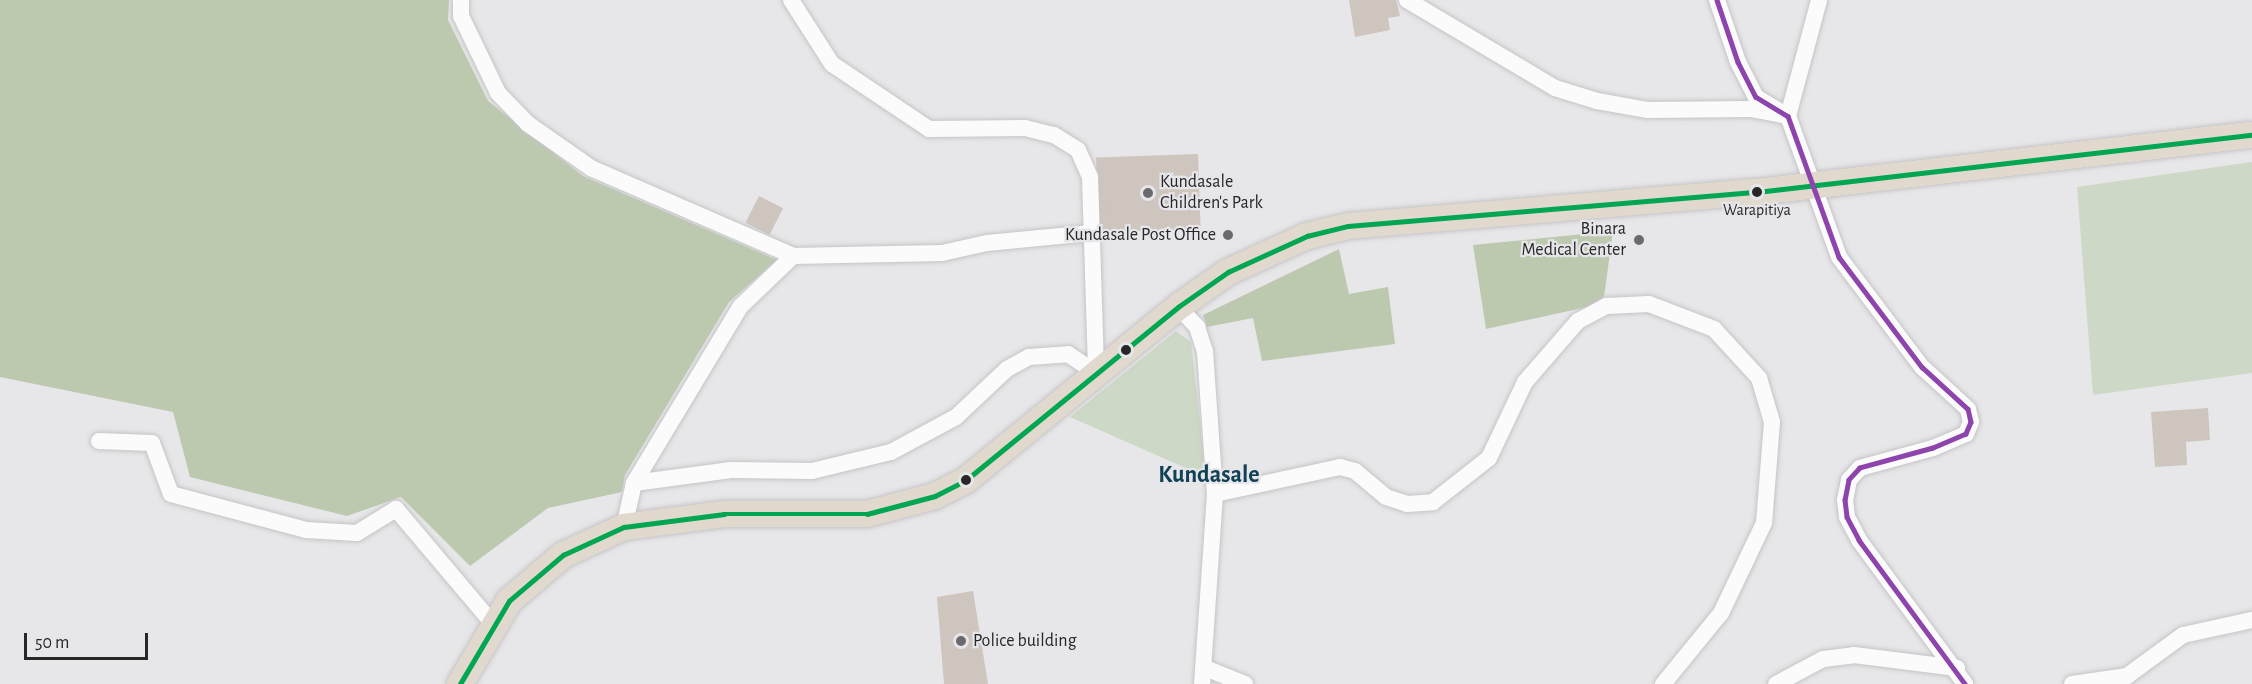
<!DOCTYPE html>
<html>
<head>
<meta charset="utf-8">
<style>
	body { margin:0 }
	#map { position:relative; width:2252px; height:684px; overflow:hidden; background:#e7e7e9; font-family:"Alegreya Sans",sans-serif }
	div>[style] { position:absolute }
	.green>* { inset:0; background:#ced8c6 }
	.forest>* { inset:0; background:#bcc9af }
	.building>* { inset:0; background:#cec5bf; transform-origin:0 0 }
	.roads { filter:drop-shadow(0 0 2px #c5c5c7) drop-shadow(0 0 2px #c5c5c7) }
	.minor>* { height:16px; margin:-8px; padding:0 8px; transform-origin:8px; border-radius:8px; background:#fbfbfc }
	.highway>* { height:26px; margin:-13px; padding:0 13px; transform-origin:13px; border-radius:13px; background:#e1d9cd }
	.bus-1>* { height:4.5px; margin:-2.25px; padding:0 2.25px; transform-origin:2.25px; border-radius:2.25px; background:#00a651 }
	.bus-2>* { height:4.5px; margin:-2.25px; padding:0 2.25px; transform-origin:2.25px; border-radius:2.25px; background:#8e44ad }
	.dots>* { width:16px; height:16px; translate:-50% -50%; box-sizing:border-box; border:3px solid #e6e6ea; border-radius:50% }
	span { translate:-50% -50%; white-space:nowrap; text-align:center; line-height:1.15; -webkit-text-stroke:4.5px #e6e6ea; paint-order:stroke }
	.bus-label { font-size:16px; color:#272728 }
	.poi-label { font-size:18px; color:#272728 }
	.left { translate:0 -50%; text-align:left }
	.right { translate:-100% -50%; text-align:right }
	.district-label { font-size:24px; color:#114154; font-weight:700 }
	.scale { position:absolute; left:24px; top:633px; width:124px; height:27px; box-sizing:border-box; border:3px solid #272728; border-top:0; padding-left:8px; font-size:18px; line-height:21px; white-space:nowrap; color:#272728; -webkit-text-stroke:4px #e6e6ea; paint-order:stroke }
</style>
</head>
<body>
<div id="map">
	<div class="green">
		<div style="clip-path:polygon(2252px 162px,2252px 373px,2093px 395px,2077px 187px)"></div>
		<div style="clip-path:polygon(1176px 331px,1191px 342px,1206px 477px,1070px 417px)"></div>
	</div>
	<div class="forest">
		<div style="clip-path:polygon(0 0,449px 0,448px 20px,488px 101px,583px 176px,777px 260px,729px 302px,625px 475px,622px 492px,548px 508px,470px 566px,401px 497px,347px 516px,190px 477px,173px 412px,0 377px)"></div>
		<div style="clip-path:polygon(1613px 231px,1604px 297px,1587px 307px,1486px 329px,1473px 245px)"></div>
		<div style="clip-path:polygon(1339px 249px,1349px 294px,1388px 287px,1395px 344px,1262px 361px,1253px 318px,1207px 327px,1203px 315px)"></div>
	</div>
	<div class="building">
		<div style="clip-path:polygon(1349px 0,1396px 0,1400px 16px,1388px 18px,1390px 30px,1355px 37px)"></div>
		<div style="left:1198px;top:154px;width:75px;height:102px;rotate:88deg"></div>
		<div style="left:759px;top:196px;width:27px;height:30px;rotate:27deg"></div>
		<div style="clip-path:polygon(2208px 408px,2210px 440px,2186px 442px,2187px 465px,2155px 467px,2151px 412px)"></div>
		<div style="clip-path:polygon(973px 591px,988px 684px,944px 684px,937px 597px)"></div>
	</div>
	<div class="roads">
		<div class="minor">
			<div style="left:461px;top:0;width:16px;rotate:90deg"></div>
			<div style="left:461px;top:16px;width:85px;rotate:64.3deg"></div>
			<div style="left:498px;top:93px;width:43px;rotate:45.9deg"></div>
			<div style="left:528px;top:124px;width:77px;rotate:34.9deg"></div>
			<div style="left:591px;top:168px;width:220px;rotate:23.5deg"></div>
			<div style="left:791px;top:0;width:76px;rotate:57.4deg"></div>
			<div style="left:832px;top:64px;width:117px;rotate:33.8deg"></div>
			<div style="left:929px;top:129px;width:96px;rotate:-0.6deg"></div>
			<div style="left:1025px;top:128px;width:30px;rotate:14deg"></div>
			<div style="left:1054px;top:135px;width:28px;rotate:32deg"></div>
			<div style="left:1078px;top:150px;width:30px;rotate:66deg"></div>
			<div style="left:1090px;top:177px;width:196px;rotate:88.2deg"></div>
			<div style="left:1407px;top:0;width:172px;rotate:30.7deg"></div>
			<div style="left:1555px;top:88px;width:44px;rotate:17.2deg"></div>
			<div style="left:1597px;top:101px;width:52px;rotate:10deg"></div>
			<div style="left:1648px;top:110px;width:103px;rotate:-0.6deg"></div>
			<div style="left:1751px;top:109px;width:38px;rotate:11deg"></div>
			<div style="left:1788px;top:116px;width:120px;rotate:-75deg"></div>
			<div style="left:1717px;top:0;width:65px;rotate:71.3deg"></div>
			<div style="left:1738px;top:62px;width:39px;rotate:63deg"></div>
			<div style="left:1756px;top:97px;width:37px;rotate:31deg"></div>
			<div style="left:1788px;top:116px;width:150px;rotate:70.1deg"></div>
			<div style="left:1839px;top:257px;width:138px;rotate:53deg"></div>
			<div style="left:1922px;top:367px;width:62px;rotate:42.4deg"></div>
			<div style="left:1968px;top:409px;width:13px;rotate:77deg"></div>
			<div style="left:1971px;top:422px;width:13px;rotate:113deg"></div>
			<div style="left:1966px;top:434px;width:36px;rotate:157deg"></div>
			<div style="left:1933px;top:448px;width:76px;rotate:164.7deg"></div>
			<div style="left:1860px;top:468px;width:16px;rotate:133deg"></div>
			<div style="left:1849px;top:480px;width:20px;rotate:101deg"></div>
			<div style="left:1845px;top:500px;width:17px;rotate:83deg"></div>
			<div style="left:1847px;top:517px;width:26px;rotate:62deg"></div>
			<div style="left:1859px;top:540px;width:179px;rotate:53.6deg"></div>
			<div style="left:1178px;top:307px;width:28px;rotate:46deg"></div>
			<div style="left:1197px;top:327px;width:25px;rotate:72deg"></div>
			<div style="left:1205px;top:351px;width:143px;rotate:86deg"></div>
			<div style="left:1215px;top:494px;width:190px;rotate:93.9deg"></div>
			<div style="left:99px;top:441px;width:53px;rotate:2.2deg"></div>
			<div style="left:152px;top:443px;width:54px;rotate:69.6deg"></div>
			<div style="left:171px;top:494px;width:140px;rotate:14.9deg"></div>
			<div style="left:306px;top:530px;width:51px;rotate:3.4deg"></div>
			<div style="left:357px;top:533px;width:46px;rotate:-31.6deg"></div>
			<div style="left:396px;top:509px;width:152px;rotate:49.8deg"></div>
			<div style="left:634px;top:483px;width:98px;rotate:-7.6deg"></div>
			<div style="left:731px;top:470px;width:81px;rotate:0.7deg"></div>
			<div style="left:812px;top:471px;width:81px;rotate:-13.5deg"></div>
			<div style="left:891px;top:452px;width:74px;rotate:-28.3deg"></div>
			<div style="left:956px;top:417px;width:70px;rotate:-43.3deg"></div>
			<div style="left:1007px;top:369px;width:25px;rotate:-29deg"></div>
			<div style="left:1029px;top:357px;width:39px;rotate:-4deg"></div>
			<div style="left:1068px;top:354px;width:34px;rotate:34deg"></div>
			<div style="left:1215px;top:494px;width:128px;rotate:-12.2deg"></div>
			<div style="left:1340px;top:467px;width:16px;rotate:15deg"></div>
			<div style="left:1355px;top:471px;width:40px;rotate:40deg"></div>
			<div style="left:1386px;top:497px;width:22px;rotate:18deg"></div>
			<div style="left:1407px;top:504px;width:26px;rotate:-4deg"></div>
			<div style="left:1433px;top:502px;width:71px;rotate:-38.2deg"></div>
			<div style="left:1489px;top:458px;width:84px;rotate:-64.7deg"></div>
			<div style="left:1525px;top:382px;width:81px;rotate:-49deg"></div>
			<div style="left:1578px;top:321px;width:32px;rotate:-28deg"></div>
			<div style="left:1606px;top:306px;width:43px;rotate:-2.7deg"></div>
			<div style="left:1649px;top:304px;width:70px;rotate:21deg"></div>
			<div style="left:1714px;top:329px;width:67px;rotate:47.4deg"></div>
			<div style="left:1759px;top:378px;width:46px;rotate:73.5deg"></div>
			<div style="left:1772px;top:422px;width:101px;rotate:94.5deg"></div>
			<div style="left:1764px;top:523px;width:100px;rotate:115.5deg"></div>
			<div style="left:1721px;top:613px;width:92px;rotate:129.2deg"></div>
			<div style="left:624px;top:527px;width:45px;rotate:-77.2deg"></div>
			<div style="left:634px;top:483px;width:205px;rotate:-58.9deg"></div>
			<div style="left:740px;top:307px;width:74px;rotate:-43.9deg"></div>
			<div style="left:793px;top:256px;width:149px;rotate:-1.2deg"></div>
			<div style="left:942px;top:253px;width:46px;rotate:-12.5deg"></div>
			<div style="left:987px;top:243px;width:103px;rotate:-5.5deg"></div>
			<div style="left:1205px;top:668px;width:43px;rotate:21.8deg"></div>
			<div style="left:1776px;top:684px;width:53px;rotate:-28deg"></div>
			<div style="left:1823px;top:659px;width:31px;rotate:-7deg"></div>
			<div style="left:1854px;top:655px;width:104px;rotate:7.2deg"></div>
			<div style="left:2072px;top:684px;width:56px;rotate:-8.3deg"></div>
			<div style="left:2127px;top:676px;width:69px;rotate:-36.2deg"></div>
			<div style="left:2183px;top:635px;width:71px;rotate:-12.3deg"></div>
		</div>
		<div class="highway">
			<div style="left:460px;top:684px;width:96px;rotate:-59.4deg"></div>
			<div style="left:509px;top:601px;width:71px;rotate:-40.4deg"></div>
			<div style="left:563px;top:555px;width:67px;rotate:-24.7deg"></div>
			<div style="left:624px;top:527px;width:101px;rotate:-7.4deg"></div>
			<div style="left:724px;top:514px;width:143px"></div>
			<div style="left:867px;top:514px;width:70px;rotate:-14.8deg"></div>
			<div style="left:935px;top:496px;width:35px;rotate:-27deg"></div>
			<div style="left:966px;top:480px;width:274px;rotate:-39.2deg"></div>
			<div style="left:1178px;top:307px;width:61px;rotate:-35deg"></div>
			<div style="left:1228px;top:272px;width:87px;rotate:-24.5deg"></div>
			<div style="left:1307px;top:236px;width:42px;rotate:-13.7deg"></div>
			<div style="left:1348px;top:226px;width:410px;rotate:-4.8deg"></div>
			<div style="left:1757px;top:192px;width:498px;rotate:-6.6deg"></div>
		</div>
	</div>
	<div class="bus-1">
		<div style="left:460px;top:684px;width:96px;rotate:-59.4deg"></div>
		<div style="left:509px;top:601px;width:71px;rotate:-40.4deg"></div>
		<div style="left:563px;top:555px;width:67px;rotate:-24.7deg"></div>
		<div style="left:624px;top:527px;width:101px;rotate:-7.4deg"></div>
		<div style="left:724px;top:514px;width:143px"></div>
		<div style="left:867px;top:514px;width:70px;rotate:-14.8deg"></div>
		<div style="left:935px;top:496px;width:35px;rotate:-27deg"></div>
		<div style="left:966px;top:480px;width:274px;rotate:-39.2deg"></div>
		<div style="left:1178px;top:307px;width:61px;rotate:-35deg"></div>
		<div style="left:1228px;top:272px;width:87px;rotate:-24.5deg"></div>
		<div style="left:1307px;top:236px;width:42px;rotate:-13.7deg"></div>
		<div style="left:1348px;top:226px;width:410px;rotate:-4.8deg"></div>
		<div style="left:1757px;top:192px;width:498px;rotate:-6.6deg"></div>
	</div>
	<div class="bus-2">
		<div style="left:1717px;top:0;width:65px;rotate:71.3deg"></div>
		<div style="left:1738px;top:62px;width:39px;rotate:63deg"></div>
		<div style="left:1756px;top:97px;width:37px;rotate:31deg"></div>
		<div style="left:1788px;top:116px;width:150px;rotate:70.1deg"></div>
		<div style="left:1839px;top:257px;width:138px;rotate:53deg"></div>
		<div style="left:1922px;top:367px;width:62px;rotate:42.4deg"></div>
		<div style="left:1968px;top:409px;width:13px;rotate:77deg"></div>
		<div style="left:1971px;top:422px;width:13px;rotate:113deg"></div>
		<div style="left:1966px;top:434px;width:36px;rotate:157deg"></div>
		<div style="left:1933px;top:448px;width:76px;rotate:164.7deg"></div>
		<div style="left:1860px;top:468px;width:16px;rotate:133deg"></div>
		<div style="left:1849px;top:480px;width:20px;rotate:101deg"></div>
		<div style="left:1845px;top:500px;width:17px;rotate:83deg"></div>
		<div style="left:1847px;top:517px;width:26px;rotate:62deg"></div>
		<div style="left:1859px;top:540px;width:179px;rotate:53.6deg"></div>
	</div>
	<div class="dots">
		<div style="left:1757px;top:192px;background:#272728"></div>
		<div style="left:1148px;top:193px;background:#6a6a6c"></div>
		<div style="left:1228px;top:235px;background:#6a6a6c"></div>
		<div style="left:1639px;top:240px;background:#6a6a6c"></div>
		<div style="left:1126px;top:350px;background:#272728"></div>
		<div style="left:966px;top:480px;background:#272728"></div>
		<div style="left:961px;top:641px;background:#6a6a6c"></div>
	</div>
	<div class="bus-label">
		<span style="left:1757px;top:210px">Warapitiya</span>
	</div>
	<div class="poi-label">
		<span class="left" style="left:1160px;top:193px">Kundasale<br>Children's Park</span>
		<span class="right" style="left:1626px;top:240px">Binara<br>Medical Center</span>
		<span class="right" style="left:1216px;top:235px">Kundasale Post Office</span>
		<span class="left" style="left:973px;top:641px">Police building</span>
	</div>
	<div class="district-label">
		<span style="left:1209px;top:476px">Kundasale</span>
	</div>
	<div class="scale">50 m</div>
</div>
</body>
</html>
